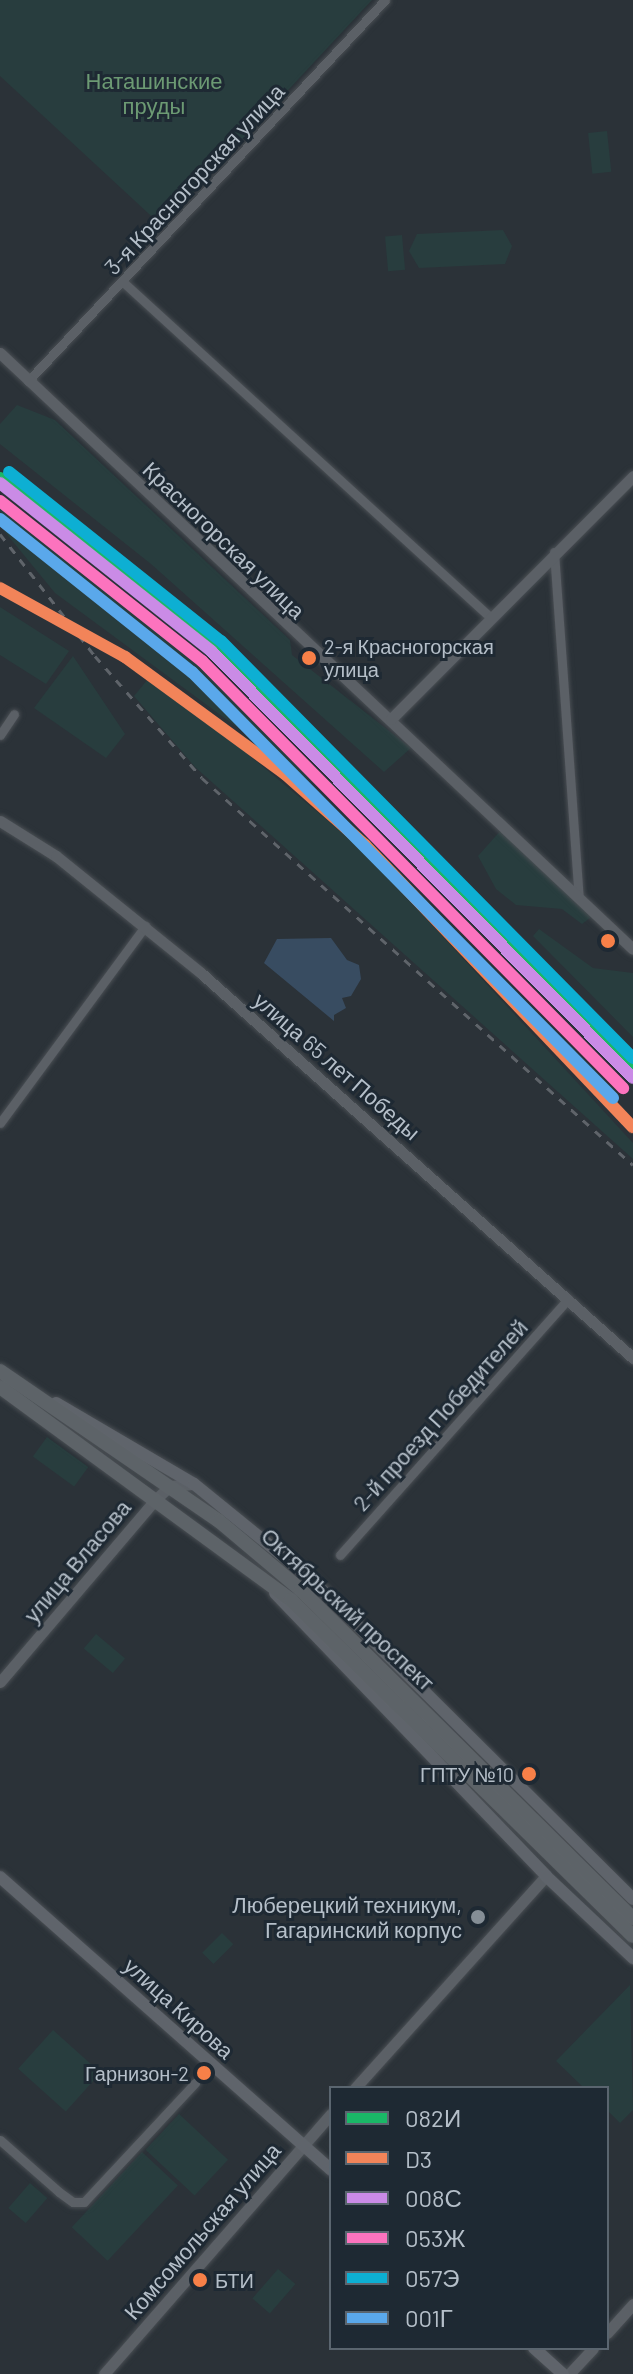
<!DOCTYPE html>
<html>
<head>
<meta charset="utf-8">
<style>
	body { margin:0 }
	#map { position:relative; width:633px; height:2374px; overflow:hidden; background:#2b3238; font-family:Barlow,sans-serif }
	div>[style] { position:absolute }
	.green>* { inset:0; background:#283d3e; transform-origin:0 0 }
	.water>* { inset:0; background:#384c61 }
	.roads { filter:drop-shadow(0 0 2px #494e53) drop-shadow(0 0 2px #494e53) }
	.minor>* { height:9px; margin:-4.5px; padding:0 4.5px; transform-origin:4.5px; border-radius:4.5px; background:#5b6066 }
	.tertiary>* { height:11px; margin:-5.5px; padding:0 5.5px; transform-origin:5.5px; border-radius:5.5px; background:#5b6066 }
	.secondary>* { height:12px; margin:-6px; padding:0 6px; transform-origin:6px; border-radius:6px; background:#5f646b }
	.primary>* { height:14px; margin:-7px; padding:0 7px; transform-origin:7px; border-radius:7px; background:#5d6368 }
	.rail>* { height:3px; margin-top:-1.5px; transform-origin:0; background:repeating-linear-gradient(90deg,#5f646a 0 8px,transparent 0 16px) }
	.rail-1>* { height:12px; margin:-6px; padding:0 6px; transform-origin:6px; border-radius:6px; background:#1ab867 }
	.rail-2>* { height:12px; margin:-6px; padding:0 6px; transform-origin:6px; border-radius:6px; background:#f28459 }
	.rail-3>* { height:12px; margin:-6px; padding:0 6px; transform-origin:6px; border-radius:6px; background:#ca8be6 }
	.rail-4>* { height:12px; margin:-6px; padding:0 6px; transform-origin:6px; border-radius:6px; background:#fc73be }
	.rail-5>* { height:12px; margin:-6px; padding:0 6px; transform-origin:6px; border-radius:6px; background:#0dafd3 }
	.rail-6>* { height:12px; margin:-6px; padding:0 6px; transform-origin:6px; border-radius:6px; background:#5aa8eb }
	.dots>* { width:22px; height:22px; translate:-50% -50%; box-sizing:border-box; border:4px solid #1e2933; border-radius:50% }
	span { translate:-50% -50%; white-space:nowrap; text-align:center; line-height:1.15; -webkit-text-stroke:6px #1e2933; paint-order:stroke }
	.bus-label { font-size:20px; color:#b5bfc9 }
	.left { translate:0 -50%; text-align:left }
	.right { translate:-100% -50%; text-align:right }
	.park-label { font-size:22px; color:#6c9a73 }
	.street-label { font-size:22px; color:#b5bfc9 }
	.poi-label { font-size:22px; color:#b5bfc9 }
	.legend { position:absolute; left:329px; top:2086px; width:280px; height:264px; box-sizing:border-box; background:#1e2933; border:2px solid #5a656f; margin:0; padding:10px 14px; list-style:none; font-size:24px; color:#b5bfc9 }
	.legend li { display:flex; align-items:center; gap:16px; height:40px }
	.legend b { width:40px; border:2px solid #5a656f }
</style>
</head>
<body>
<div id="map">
	<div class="green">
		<div style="clip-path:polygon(0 0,372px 0,162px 226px,0 76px)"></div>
		<div style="left:607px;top:131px;width:41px;height:19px;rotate:84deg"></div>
		<div style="clip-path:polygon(503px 230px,512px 246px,505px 264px,419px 268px,409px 251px,417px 234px)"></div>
		<div style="left:402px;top:235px;width:35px;height:17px;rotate:85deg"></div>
		<div style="clip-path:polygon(17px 405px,55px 420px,290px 640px,292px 655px,411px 748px,384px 772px,151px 564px,0 444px,0 424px)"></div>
		<div style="clip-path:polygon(0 496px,120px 590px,336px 787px,326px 793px,55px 593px,0 526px)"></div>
		<div style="clip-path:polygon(0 607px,69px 651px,46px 684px,0 655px)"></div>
		<div style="clip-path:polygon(73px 656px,125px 734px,106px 758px,34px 708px)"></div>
		<div style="clip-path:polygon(148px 679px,201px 715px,364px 851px,633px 1143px,633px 1159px,195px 767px,134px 696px)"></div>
		<div style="clip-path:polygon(502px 829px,594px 915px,582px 924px,562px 909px,516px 905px,496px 889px,478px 856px)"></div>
		<div style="clip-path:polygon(539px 929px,593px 968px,633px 973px,633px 1037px,533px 936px)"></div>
		<div style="left:47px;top:1437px;width:51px;height:24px;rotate:36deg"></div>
		<div style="left:96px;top:1634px;width:38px;height:19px;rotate:40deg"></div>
		<div style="left:222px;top:1933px;width:16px;height:28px;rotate:45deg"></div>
		<div style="clip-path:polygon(630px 1985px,633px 2110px,620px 2123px,607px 2110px,607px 2088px,584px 2088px,556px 2061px)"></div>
		<div style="left:53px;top:2030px;width:64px;height:52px;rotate:42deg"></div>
		<div style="left:179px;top:2114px;width:67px;height:49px;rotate:43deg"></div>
		<div style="left:142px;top:2152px;width:49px;height:103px;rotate:43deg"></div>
		<div style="left:30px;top:2183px;width:23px;height:33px;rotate:41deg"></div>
		<div style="left:278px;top:2269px;width:23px;height:39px;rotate:41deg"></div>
	</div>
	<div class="water">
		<div style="clip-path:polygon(331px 938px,347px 960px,359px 965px,361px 979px,351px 996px,342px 998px,346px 1008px,334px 1015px,334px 1021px,264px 963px,277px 939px)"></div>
	</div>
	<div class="roads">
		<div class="minor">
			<div style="left:122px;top:281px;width:497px;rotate:42.4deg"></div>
			<div style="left:28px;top:381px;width:522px;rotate:-46.86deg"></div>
			<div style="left:554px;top:552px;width:347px;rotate:85.9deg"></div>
			<div style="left:0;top:735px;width:25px;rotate:-56deg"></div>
			<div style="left:0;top:1123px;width:245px;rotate:-53.6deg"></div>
			<div style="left:340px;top:1555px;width:343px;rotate:-48.3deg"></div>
			<div style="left:0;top:2140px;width:79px;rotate:41.4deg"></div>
			<div style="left:59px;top:2192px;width:17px;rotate:36deg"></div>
			<div style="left:73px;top:2202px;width:11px"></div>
			<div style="left:84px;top:2202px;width:163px;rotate:-47deg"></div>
		</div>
		<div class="tertiary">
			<div style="left:0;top:353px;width:869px;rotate:43.28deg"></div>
			<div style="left:391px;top:719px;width:343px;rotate:-45.1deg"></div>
			<div style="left:0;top:821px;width:66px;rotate:32deg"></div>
			<div style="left:56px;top:856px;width:186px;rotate:38.9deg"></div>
			<div style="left:201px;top:973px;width:579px;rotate:41.71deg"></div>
			<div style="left:0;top:1682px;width:240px;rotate:-49.6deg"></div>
			<div style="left:156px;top:1499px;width:19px;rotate:-43deg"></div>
			<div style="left:170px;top:1486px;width:23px;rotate:-5deg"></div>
			<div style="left:355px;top:2088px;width:285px;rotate:-48deg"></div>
			<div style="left:607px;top:2333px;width:39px;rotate:-48deg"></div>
			<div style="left:104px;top:2374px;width:345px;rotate:-48.9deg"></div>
			<div style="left:569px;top:2374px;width:35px;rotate:-47deg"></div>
		</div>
		<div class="secondary">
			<div style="left:56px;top:1403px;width:160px;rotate:30.4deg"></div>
			<div style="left:194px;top:1484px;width:151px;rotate:39.1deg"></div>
			<div style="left:311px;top:1579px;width:454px;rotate:44.8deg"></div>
			<div style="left:275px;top:1593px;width:392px;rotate:46.2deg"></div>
			<div style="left:546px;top:1876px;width:120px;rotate:43.3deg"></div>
			<div style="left:0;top:1877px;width:442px;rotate:41.5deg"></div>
			<div style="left:534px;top:2348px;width:39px;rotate:42deg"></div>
		</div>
		<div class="primary">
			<div style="left:0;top:1371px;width:265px;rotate:34.4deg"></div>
			<div style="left:219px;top:1521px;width:107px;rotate:40.1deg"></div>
			<div style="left:301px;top:1590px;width:467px;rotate:44.7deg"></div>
			<div style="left:0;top:1387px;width:361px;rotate:36.2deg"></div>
			<div style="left:291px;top:1600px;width:479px;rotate:44.5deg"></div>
		</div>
	</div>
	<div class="rail">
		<div style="left:0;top:534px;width:155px;rotate:52.1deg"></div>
		<div style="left:95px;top:656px;width:162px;rotate:48.7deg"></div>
		<div style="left:202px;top:778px;width:579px;rotate:41.92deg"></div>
	</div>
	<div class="rail-1">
		<div style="left:0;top:478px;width:224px;rotate:37.9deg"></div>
		<div style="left:177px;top:616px;width:106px;rotate:41.5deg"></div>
		<div style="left:256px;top:686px;width:536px;rotate:45.3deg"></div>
	</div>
	<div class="rail-2">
		<div style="left:0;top:588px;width:143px;rotate:28.9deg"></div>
		<div style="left:125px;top:657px;width:198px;rotate:36.2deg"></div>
		<div style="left:285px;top:774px;width:107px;rotate:41.6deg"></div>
		<div style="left:365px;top:845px;width:389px;rotate:46.5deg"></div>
	</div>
	<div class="rail-3">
		<div style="left:0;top:483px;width:270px;rotate:38.5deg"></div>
		<div style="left:211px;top:651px;width:600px;rotate:45.34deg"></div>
	</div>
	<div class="rail-4">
		<div style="left:0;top:501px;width:258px;rotate:38.4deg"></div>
		<div style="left:202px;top:661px;width:600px;rotate:45.41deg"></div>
	</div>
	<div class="rail-5">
		<div style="left:9px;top:472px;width:271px;rotate:38.6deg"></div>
		<div style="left:221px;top:641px;width:586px;rotate:45.35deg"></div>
	</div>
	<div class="rail-6">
		<div style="left:0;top:519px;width:246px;rotate:38.6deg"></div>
		<div style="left:192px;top:672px;width:599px;rotate:45.34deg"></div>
	</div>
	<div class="dots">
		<div style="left:309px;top:658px;background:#f78048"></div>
		<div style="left:608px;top:941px;background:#f78048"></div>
		<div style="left:529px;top:1774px;background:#f78048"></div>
		<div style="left:478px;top:1917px;background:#858e96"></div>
		<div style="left:204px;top:2073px;background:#f78048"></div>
		<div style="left:200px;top:2280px;background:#f78048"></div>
	</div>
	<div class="bus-label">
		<span class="left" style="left:324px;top:658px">2-я Красногорская<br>улица</span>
		<span class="right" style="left:514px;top:1774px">ГПТУ №10</span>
		<span class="right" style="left:189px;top:2073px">Гарнизон-2</span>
		<span class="left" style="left:215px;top:2280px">БТИ</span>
	</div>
	<div class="park-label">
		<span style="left:154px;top:93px">Наташинские<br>пруды</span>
	</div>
	<div class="street-label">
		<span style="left:194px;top:179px;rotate:-47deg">3-я Красногорская улица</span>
		<span style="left:224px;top:540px;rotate:44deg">Красногорская улица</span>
		<span style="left:337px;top:1066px;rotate:41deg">улица 65 лет Победы</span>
		<span style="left:440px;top:1415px;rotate:-48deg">2-й проезд Победителей</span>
		<span style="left:77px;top:1561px;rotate:-50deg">улица Власова</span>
		<span style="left:348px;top:1609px;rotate:43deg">Октябрьский проспект</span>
		<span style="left:179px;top:2008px;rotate:42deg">улица Кирова</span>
		<span style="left:202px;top:2231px;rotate:-49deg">Комсомольская улица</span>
	</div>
	<div class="poi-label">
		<span class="right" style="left:462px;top:1917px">Люберецкий техникум,<br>Гагаринский корпус</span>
	</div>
	<ul class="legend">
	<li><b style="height:10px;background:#1ab867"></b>082И</li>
	<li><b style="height:10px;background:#f28459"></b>D3</li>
	<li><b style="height:10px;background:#ca8be6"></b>008С</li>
	<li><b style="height:10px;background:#fc73be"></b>053Ж</li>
	<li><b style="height:10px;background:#0dafd3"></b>057Э</li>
	<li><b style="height:10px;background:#5aa8eb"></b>001Г</li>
	</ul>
</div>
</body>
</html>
